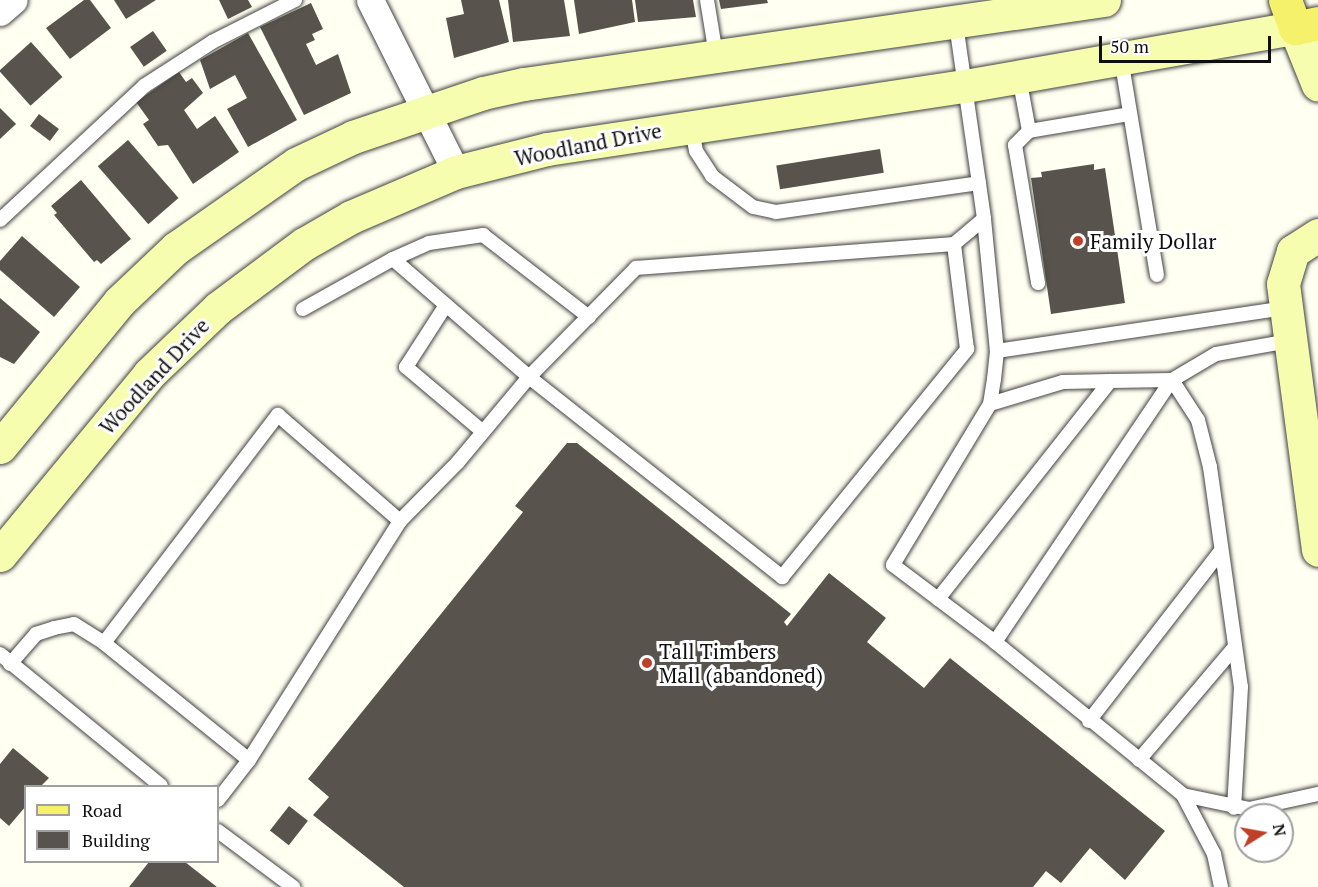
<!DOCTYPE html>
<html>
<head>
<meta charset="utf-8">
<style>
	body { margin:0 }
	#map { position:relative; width:1318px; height:887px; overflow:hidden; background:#fffff2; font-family:"PT Serif",serif }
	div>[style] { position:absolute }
	.building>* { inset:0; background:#58534c; transform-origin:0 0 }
	.roads { filter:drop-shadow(0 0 2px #424242) drop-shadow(0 0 2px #424242) }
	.lane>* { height:14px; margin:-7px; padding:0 7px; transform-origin:7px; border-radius:7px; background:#fff }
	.street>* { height:27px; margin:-13.5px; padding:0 13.5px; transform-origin:13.5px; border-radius:13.5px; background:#fff }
	.secondary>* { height:33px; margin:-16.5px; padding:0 16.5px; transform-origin:16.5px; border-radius:16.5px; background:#f6fdae }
	.primary>* { height:33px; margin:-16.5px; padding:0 16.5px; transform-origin:16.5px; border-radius:16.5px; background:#f6f16b }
	.dots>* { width:16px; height:16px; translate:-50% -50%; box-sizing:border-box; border:3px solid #fff; border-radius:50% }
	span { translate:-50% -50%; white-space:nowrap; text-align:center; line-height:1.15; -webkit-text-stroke:6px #fff; paint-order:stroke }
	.street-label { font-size:21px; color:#0f0f0f }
	.poi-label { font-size:21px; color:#0f0f0f }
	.left { translate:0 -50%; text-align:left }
	.legend { position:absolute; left:24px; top:785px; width:195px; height:78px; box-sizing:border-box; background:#fff; border:2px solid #9f9f9f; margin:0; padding:8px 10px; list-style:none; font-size:18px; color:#0f0f0f }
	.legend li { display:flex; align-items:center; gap:12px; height:30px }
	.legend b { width:30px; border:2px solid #9f9f9f }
	.north { position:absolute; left:1234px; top:803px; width:60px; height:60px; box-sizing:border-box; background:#fff; border:2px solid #9f9f9f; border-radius:50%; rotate:79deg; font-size:16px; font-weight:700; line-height:24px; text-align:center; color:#0f0f0f }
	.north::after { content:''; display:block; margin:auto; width:21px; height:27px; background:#be4028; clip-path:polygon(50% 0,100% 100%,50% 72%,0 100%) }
	.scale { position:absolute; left:1099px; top:36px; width:172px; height:27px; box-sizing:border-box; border:3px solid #0f0f0f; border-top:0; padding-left:8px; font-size:18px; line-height:21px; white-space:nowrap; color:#0f0f0f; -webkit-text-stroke:4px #fff; paint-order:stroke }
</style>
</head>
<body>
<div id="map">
	<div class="building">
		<div style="clip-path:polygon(84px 0,90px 0,111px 28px,70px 59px,46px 28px)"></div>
		<div style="clip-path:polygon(114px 0,156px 0,126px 19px)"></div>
		<div style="clip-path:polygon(219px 0,248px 0,252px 7px,228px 19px)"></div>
		<div style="clip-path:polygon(461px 0,499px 0,509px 42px,454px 58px,446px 18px,464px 14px)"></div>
		<div style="clip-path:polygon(508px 0,564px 0,570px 36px,513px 42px)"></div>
		<div style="clip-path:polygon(574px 0,632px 0,635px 22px,579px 34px)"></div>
		<div style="clip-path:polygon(635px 0,693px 0,696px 17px,638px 22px)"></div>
		<div style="clip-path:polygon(719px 0,767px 0,768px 3px,721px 9px)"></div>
		<div style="clip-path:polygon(311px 3px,323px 29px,312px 34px,315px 40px,306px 44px,316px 65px,338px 54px,351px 93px,304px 115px,260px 27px)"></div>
		<div style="left:153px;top:31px;width:24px;height:28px;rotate:55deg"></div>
		<div style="clip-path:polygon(248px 33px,297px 120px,248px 147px,227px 109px,247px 98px,235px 75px,210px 89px,200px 60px)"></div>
		<div style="left:31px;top:42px;width:47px;height:43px;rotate:48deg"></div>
		<div style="clip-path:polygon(179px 72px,186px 82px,192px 78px,203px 93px,184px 110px,197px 129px,215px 116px,239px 152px,193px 184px,168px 145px,158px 146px,143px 124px,149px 120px,136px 102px)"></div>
		<div style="clip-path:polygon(0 108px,16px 124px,0 139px)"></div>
		<div style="left:39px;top:114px;width:25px;height:15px;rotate:37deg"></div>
		<div style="left:128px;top:140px;width:77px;height:40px;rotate:49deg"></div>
		<div style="left:880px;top:149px;width:24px;height:105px;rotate:81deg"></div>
		<div style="clip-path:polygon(1094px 164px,1094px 170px,1105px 168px,1125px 303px,1051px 314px,1031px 178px,1042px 177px,1041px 172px)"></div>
		<div style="clip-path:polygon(81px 180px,131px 239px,101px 264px,97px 260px,94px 262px,54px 215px,57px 213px,51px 206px)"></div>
		<div style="clip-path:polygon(22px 236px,80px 287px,54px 317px,0 270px,0 261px)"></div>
		<div style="clip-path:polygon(0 298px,40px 332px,14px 364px,0 357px)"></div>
		<div style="clip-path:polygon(567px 443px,577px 443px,791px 614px,784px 622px,787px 626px,829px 573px,886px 618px,867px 642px,924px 688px,950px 658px,1165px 831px,1125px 880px,1090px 848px,1061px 883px,1046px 871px,1033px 887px,404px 887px,313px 815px,329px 797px,308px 779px,523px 512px,515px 506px)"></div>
		<div style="clip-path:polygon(13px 748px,49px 778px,41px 786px,26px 786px,26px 806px,9px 826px,0 818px,0 764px)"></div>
		<div style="left:289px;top:806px;width:24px;height:31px;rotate:38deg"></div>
		<div style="clip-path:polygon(149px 862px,185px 862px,217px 887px,129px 887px)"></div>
	</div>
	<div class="roads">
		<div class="lane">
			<div style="left:707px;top:0;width:56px;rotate:80.7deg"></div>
			<div style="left:956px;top:24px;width:197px;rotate:81.8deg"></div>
			<div style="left:984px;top:219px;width:133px;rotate:84.4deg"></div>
			<div style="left:997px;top:351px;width:28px;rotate:96deg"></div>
			<div style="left:994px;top:379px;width:25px;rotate:99deg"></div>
			<div style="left:990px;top:404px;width:188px;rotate:121.1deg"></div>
			<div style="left:893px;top:565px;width:128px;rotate:37deg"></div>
			<div style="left:995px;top:642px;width:242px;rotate:39.1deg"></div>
			<div style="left:1183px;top:795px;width:67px;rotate:12deg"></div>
			<div style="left:1249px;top:809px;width:71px;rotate:-12.3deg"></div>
			<div style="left:1121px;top:58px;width:220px;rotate:80.6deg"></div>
			<div style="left:1019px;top:77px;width:55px;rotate:79.5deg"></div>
			<div style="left:1029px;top:131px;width:20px;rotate:135deg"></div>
			<div style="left:1015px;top:145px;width:140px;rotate:80.5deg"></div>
			<div style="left:691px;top:125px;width:26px;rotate:79deg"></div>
			<div style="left:696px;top:151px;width:30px;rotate:57deg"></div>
			<div style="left:712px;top:176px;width:51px;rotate:37.1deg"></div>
			<div style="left:753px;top:207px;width:24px;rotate:12deg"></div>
			<div style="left:776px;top:212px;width:205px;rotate:-8.1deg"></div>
			<div style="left:1029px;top:131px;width:102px;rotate:-9.6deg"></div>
			<div style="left:0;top:220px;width:197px;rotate:-42.9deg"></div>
			<div style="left:144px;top:86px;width:81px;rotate:-32.9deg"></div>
			<div style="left:212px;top:42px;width:93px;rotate:-26.8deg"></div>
			<div style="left:393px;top:259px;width:39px;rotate:-24deg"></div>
			<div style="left:429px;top:243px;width:55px;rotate:-8.4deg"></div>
			<div style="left:483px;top:235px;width:134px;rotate:37.7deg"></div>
			<div style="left:446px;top:305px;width:74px;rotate:122.8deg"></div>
			<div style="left:406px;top:367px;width:99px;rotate:40.1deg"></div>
			<div style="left:303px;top:309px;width:103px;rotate:-29.1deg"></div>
			<div style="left:393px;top:259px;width:180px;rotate:40.9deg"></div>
			<div style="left:529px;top:377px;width:323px;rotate:38.3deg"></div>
			<div style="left:782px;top:577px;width:294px;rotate:-50.9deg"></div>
			<div style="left:967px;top:349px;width:106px;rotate:-97.1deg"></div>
			<div style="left:954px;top:244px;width:39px;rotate:-40deg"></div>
			<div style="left:997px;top:351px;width:292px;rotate:-8.5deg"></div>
			<div style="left:1172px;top:380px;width:48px;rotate:57deg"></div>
			<div style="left:1198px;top:420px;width:49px;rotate:75.7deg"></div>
			<div style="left:1210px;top:467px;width:222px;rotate:82deg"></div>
			<div style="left:1241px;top:687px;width:121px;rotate:93.3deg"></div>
			<div style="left:990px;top:404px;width:76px;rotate:-16.8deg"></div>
			<div style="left:1063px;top:382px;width:47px;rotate:-1.2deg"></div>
			<div style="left:938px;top:599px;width:278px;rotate:-51.7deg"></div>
			<div style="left:1110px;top:381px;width:62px;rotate:-0.9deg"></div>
			<div style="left:995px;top:642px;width:316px;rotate:-56deg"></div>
			<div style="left:1172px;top:380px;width:51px;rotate:-30.6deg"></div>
			<div style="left:1216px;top:354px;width:75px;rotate:-10deg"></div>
			<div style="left:0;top:654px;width:208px;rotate:39.3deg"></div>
			<div style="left:10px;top:664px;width:40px;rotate:-49deg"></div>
			<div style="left:36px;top:634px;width:19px;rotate:-18deg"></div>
			<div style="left:54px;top:628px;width:20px;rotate:-11deg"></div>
			<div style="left:74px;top:624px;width:36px;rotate:32deg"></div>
			<div style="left:1089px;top:721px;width:214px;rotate:-52.2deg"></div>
			<div style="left:249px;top:760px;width:186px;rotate:-141.1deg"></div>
			<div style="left:104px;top:643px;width:287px;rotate:-52.7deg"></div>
			<div style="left:278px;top:415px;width:162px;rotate:41deg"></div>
			<div style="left:1139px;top:760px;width:148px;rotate:-49.7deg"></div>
			<div style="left:1183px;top:795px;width:67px;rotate:62.3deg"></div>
			<div style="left:1214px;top:854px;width:34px;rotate:78deg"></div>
			<div style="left:218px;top:800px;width:51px;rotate:-52.2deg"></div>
			<div style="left:249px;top:760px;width:283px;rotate:-57.7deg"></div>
			<div style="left:400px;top:521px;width:83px;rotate:-45.5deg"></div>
			<div style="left:458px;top:462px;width:111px;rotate:-50.1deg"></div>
			<div style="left:529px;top:377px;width:153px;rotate:-45.5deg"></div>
			<div style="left:636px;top:268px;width:319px;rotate:-4.3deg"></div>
			<div style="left:218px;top:831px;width:94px;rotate:36.7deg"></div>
		</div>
		<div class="street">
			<div style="left:370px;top:0;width:192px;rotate:63.4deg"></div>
			<div style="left:0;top:12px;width:18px;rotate:-41deg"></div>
		</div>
		<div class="secondary">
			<div style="left:1318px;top:235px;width:30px;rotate:147deg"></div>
			<div style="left:1293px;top:251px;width:34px;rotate:107deg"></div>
			<div style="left:1283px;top:284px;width:268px;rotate:82.5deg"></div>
			<div style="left:0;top:447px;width:188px;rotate:-50.6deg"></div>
			<div style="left:119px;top:302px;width:79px;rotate:-43.5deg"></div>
			<div style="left:176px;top:248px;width:146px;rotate:-35deg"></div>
			<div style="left:296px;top:164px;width:63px;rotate:-25.3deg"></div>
			<div style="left:353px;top:137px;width:137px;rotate:-18.7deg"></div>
			<div style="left:483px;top:93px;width:42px;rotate:-12.4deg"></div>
			<div style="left:524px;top:84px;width:586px;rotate:-8.24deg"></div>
			<div style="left:0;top:555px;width:234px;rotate:-50.5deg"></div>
			<div style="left:149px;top:374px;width:95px;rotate:-43.7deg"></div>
			<div style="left:218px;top:308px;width:107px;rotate:-36.7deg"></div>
			<div style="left:304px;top:244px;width:54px;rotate:-29.9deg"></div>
			<div style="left:351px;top:217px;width:114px;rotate:-23.2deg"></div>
			<div style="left:456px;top:172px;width:94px;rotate:-14.2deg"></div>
			<div style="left:547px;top:149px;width:423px;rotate:-8.6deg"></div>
			<div style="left:965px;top:86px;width:335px;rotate:-10deg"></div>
			<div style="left:1295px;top:28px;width:61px;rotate:68deg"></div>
		</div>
		<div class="primary">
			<div style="left:1285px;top:0;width:30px;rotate:70deg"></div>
			<div style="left:1295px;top:28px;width:24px;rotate:-12deg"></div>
		</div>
	</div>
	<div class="dots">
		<div style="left:1078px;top:241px;background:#be4028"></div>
		<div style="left:647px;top:663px;background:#be4028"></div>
	</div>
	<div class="street-label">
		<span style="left:588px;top:144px;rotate:-11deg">Woodland Drive</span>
		<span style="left:154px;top:376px;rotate:-47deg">Woodland Drive</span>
	</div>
	<div class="poi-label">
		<span class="left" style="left:1090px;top:241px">Family Dollar</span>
		<span class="left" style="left:659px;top:663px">Tall Timbers<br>Mall (abandoned)</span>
	</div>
	<ul class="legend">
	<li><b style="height:8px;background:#f6f16b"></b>Road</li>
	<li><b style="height:16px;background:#58534c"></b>Building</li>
	</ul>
	<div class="north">N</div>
	<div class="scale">50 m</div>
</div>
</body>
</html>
